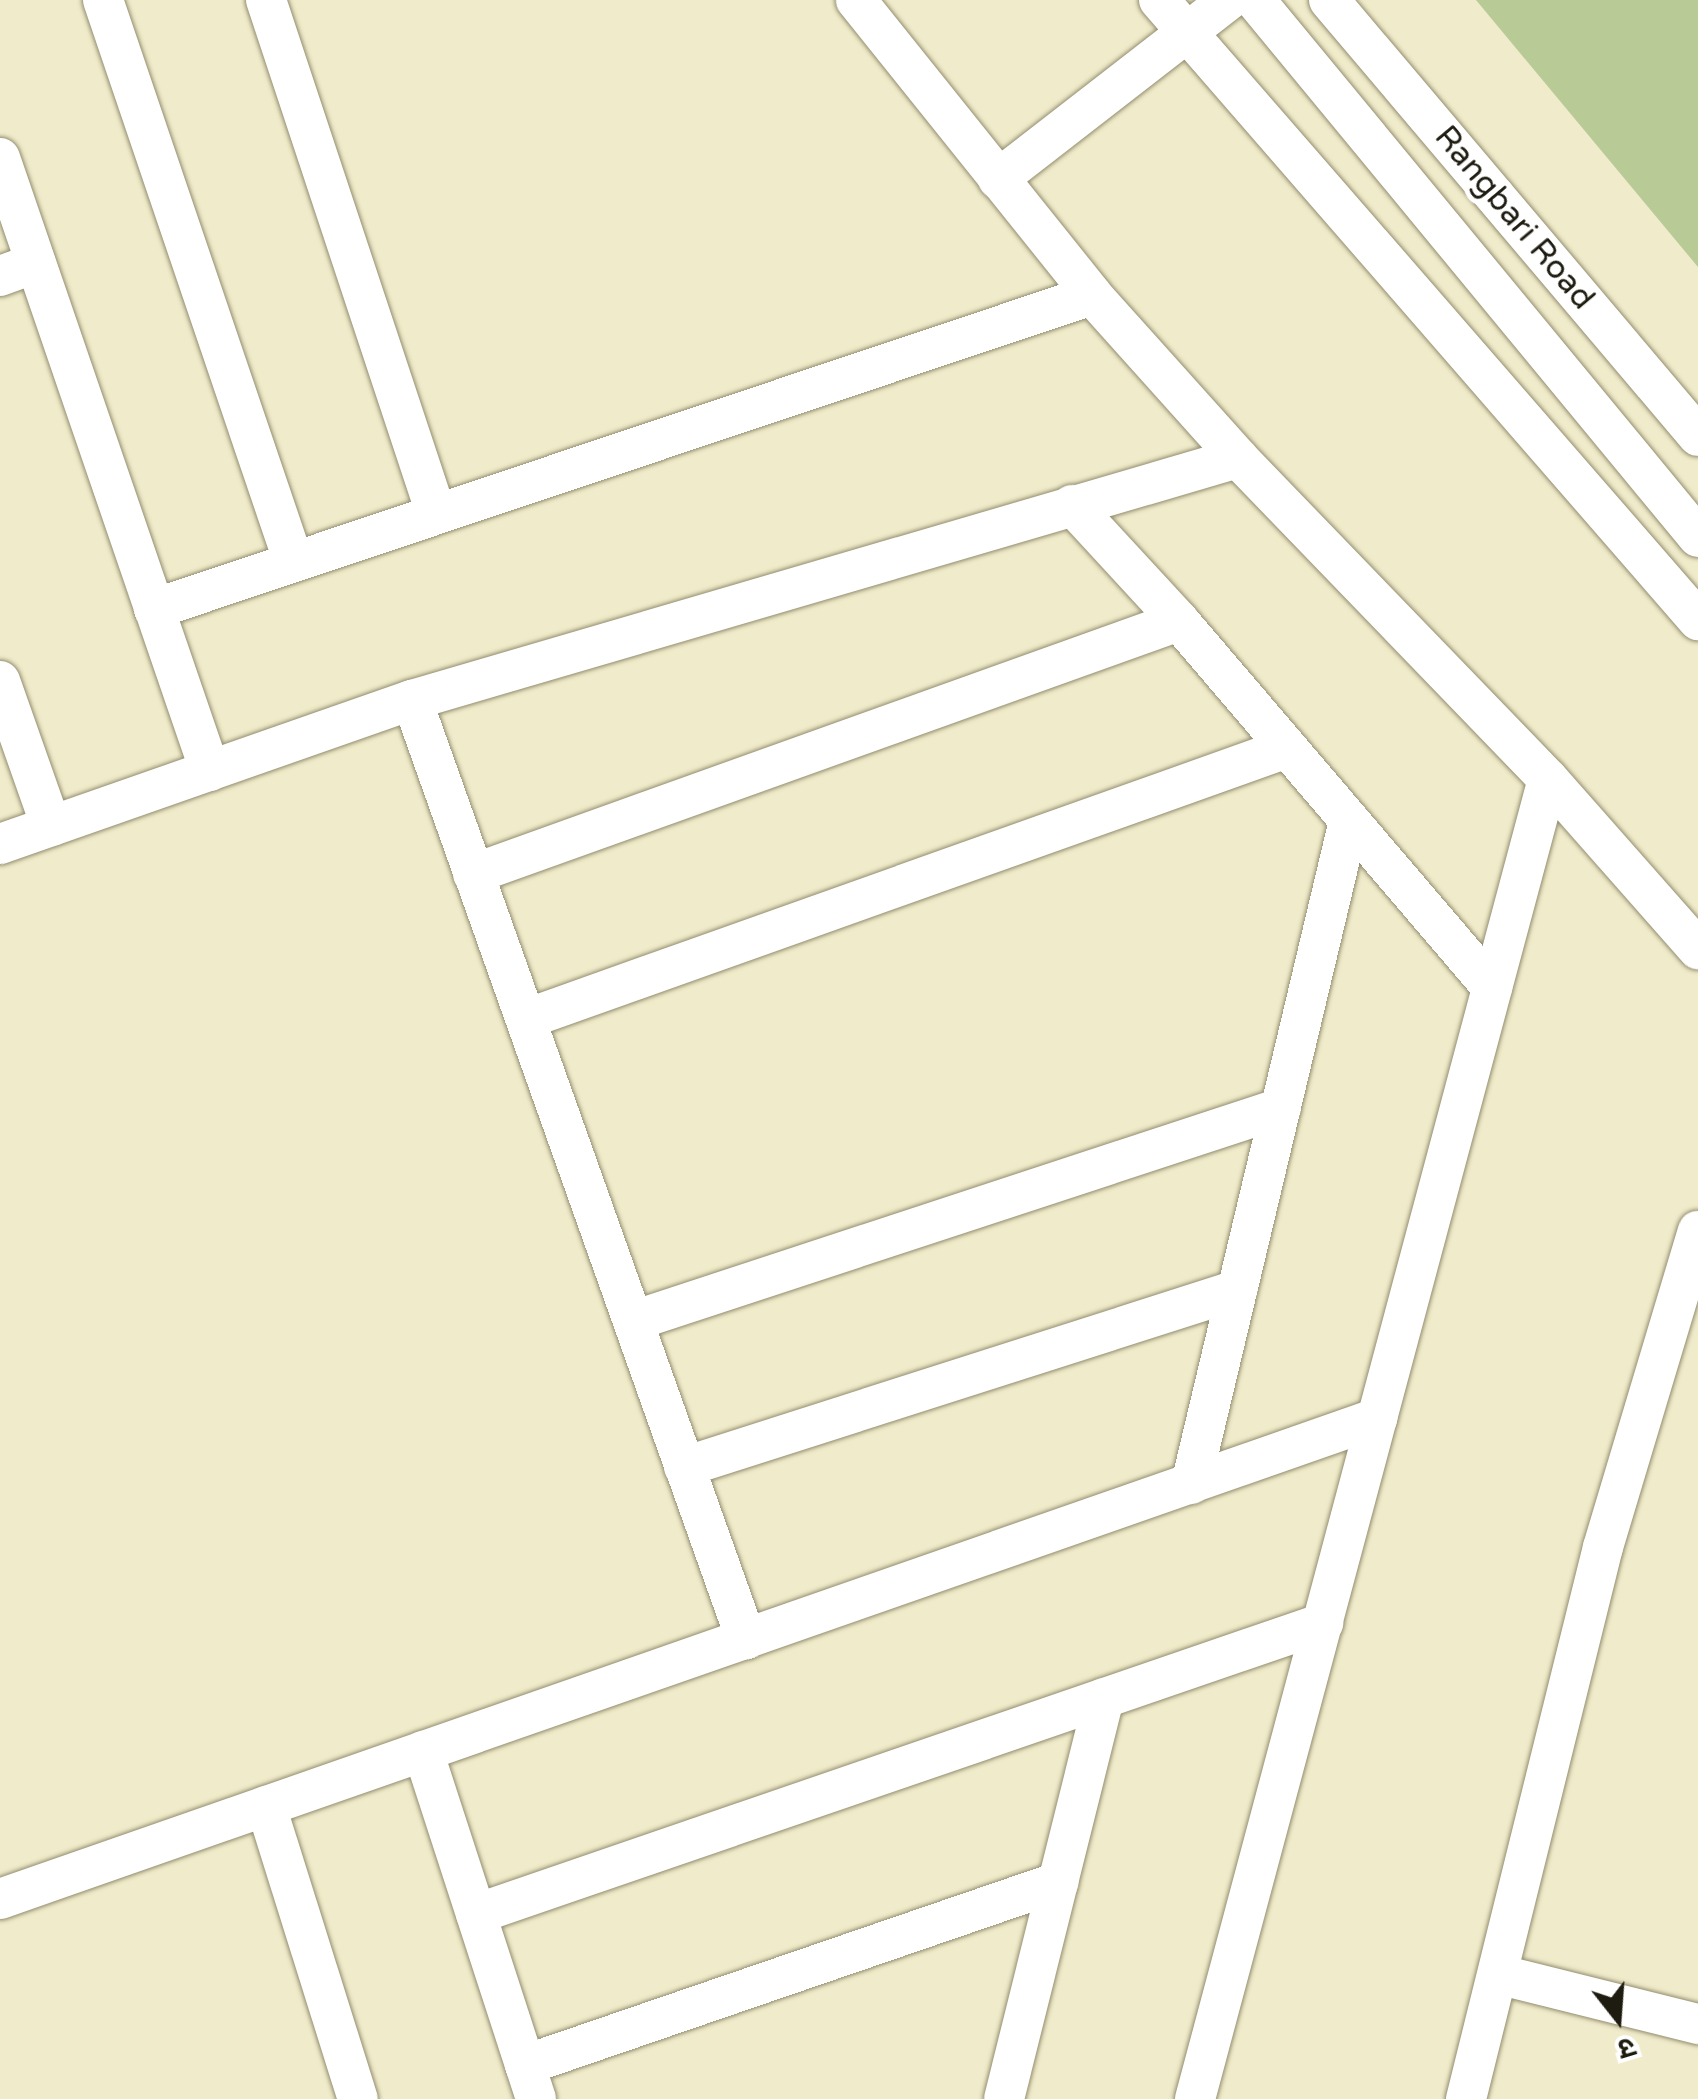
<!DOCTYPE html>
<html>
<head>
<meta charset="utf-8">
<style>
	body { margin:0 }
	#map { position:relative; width:1698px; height:2099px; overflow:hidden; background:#f0ebca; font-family:"Varela Round","Noto Sans Devanagari",sans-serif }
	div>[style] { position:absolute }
	.green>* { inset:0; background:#b8ca95 }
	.roads { filter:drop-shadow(0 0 2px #928d6f) drop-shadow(0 0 2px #928d6f) }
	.minor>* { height:40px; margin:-20px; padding:0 20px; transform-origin:20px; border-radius:20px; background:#fff }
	span { translate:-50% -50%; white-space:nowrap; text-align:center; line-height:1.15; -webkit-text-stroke:10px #fff; paint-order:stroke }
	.street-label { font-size:32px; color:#1e1c10 }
	.north { position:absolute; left:1568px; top:1969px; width:100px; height:100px; -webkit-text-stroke:8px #fff; paint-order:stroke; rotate:163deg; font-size:28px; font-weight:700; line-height:40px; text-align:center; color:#1e1c10 }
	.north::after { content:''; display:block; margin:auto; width:35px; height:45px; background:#1e1c10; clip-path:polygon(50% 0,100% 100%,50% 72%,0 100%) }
</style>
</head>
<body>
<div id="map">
	<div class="green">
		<div style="clip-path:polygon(1476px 0,1698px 0,1698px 267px)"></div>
	</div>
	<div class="roads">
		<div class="minor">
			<div style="left:103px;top:0;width:591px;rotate:71.26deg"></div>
			<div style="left:266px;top:0;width:537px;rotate:71.67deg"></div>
			<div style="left:856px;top:0;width:378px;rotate:51.3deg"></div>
			<div style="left:1092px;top:295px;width:219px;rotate:48.1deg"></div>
			<div style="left:1238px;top:458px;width:446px;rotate:46deg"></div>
			<div style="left:1548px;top:779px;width:227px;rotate:48.6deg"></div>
			<div style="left:1159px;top:0;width:822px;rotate:49deg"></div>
			<div style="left:1255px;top:0;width:696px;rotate:50.48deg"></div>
			<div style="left:1329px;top:0;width:571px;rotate:49.76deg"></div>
			<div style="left:0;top:158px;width:648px;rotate:71.09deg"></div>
			<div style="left:998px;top:179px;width:292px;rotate:-37.8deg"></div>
			<div style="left:0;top:276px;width:38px;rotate:-20deg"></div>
			<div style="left:1072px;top:505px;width:158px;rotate:47.3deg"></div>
			<div style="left:1179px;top:621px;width:482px;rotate:49.5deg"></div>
			<div style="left:154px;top:609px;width:989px;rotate:-18.51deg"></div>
			<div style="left:0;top:681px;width:154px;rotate:70.6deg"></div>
			<div style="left:412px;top:700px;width:997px;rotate:70.42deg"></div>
			<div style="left:0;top:844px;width:436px;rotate:-19.3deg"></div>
			<div style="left:412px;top:700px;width:861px;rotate:-16.33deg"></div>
			<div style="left:473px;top:874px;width:750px;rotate:-19.72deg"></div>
			<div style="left:526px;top:1019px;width:808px;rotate:-19.6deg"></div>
			<div style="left:633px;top:1321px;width:682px;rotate:-18.2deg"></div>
			<div style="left:684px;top:1467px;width:581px;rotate:-17.75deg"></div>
			<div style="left:1191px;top:1484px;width:682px;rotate:-76.6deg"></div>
			<div style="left:423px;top:1751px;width:366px;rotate:72deg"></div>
			<div style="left:266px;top:1806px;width:307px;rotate:72.6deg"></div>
			<div style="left:0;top:1899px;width:1459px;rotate:-19.25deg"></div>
			<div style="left:476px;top:1914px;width:896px;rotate:-18.96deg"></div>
			<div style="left:1501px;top:1975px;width:203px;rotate:14deg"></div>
			<div style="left:525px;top:2065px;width:564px;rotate:-18.95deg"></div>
			<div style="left:1004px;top:2099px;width:413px;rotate:-76deg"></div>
			<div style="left:1195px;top:2099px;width:1366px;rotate:-75.03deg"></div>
			<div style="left:1466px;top:2099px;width:569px;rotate:-76.06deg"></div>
			<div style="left:1603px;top:1547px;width:330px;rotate:-73.3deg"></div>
		</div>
	</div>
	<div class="street-label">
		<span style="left:1514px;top:218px;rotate:50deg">Rangbari Road</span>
	</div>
	<div class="north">उ</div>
</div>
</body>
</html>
